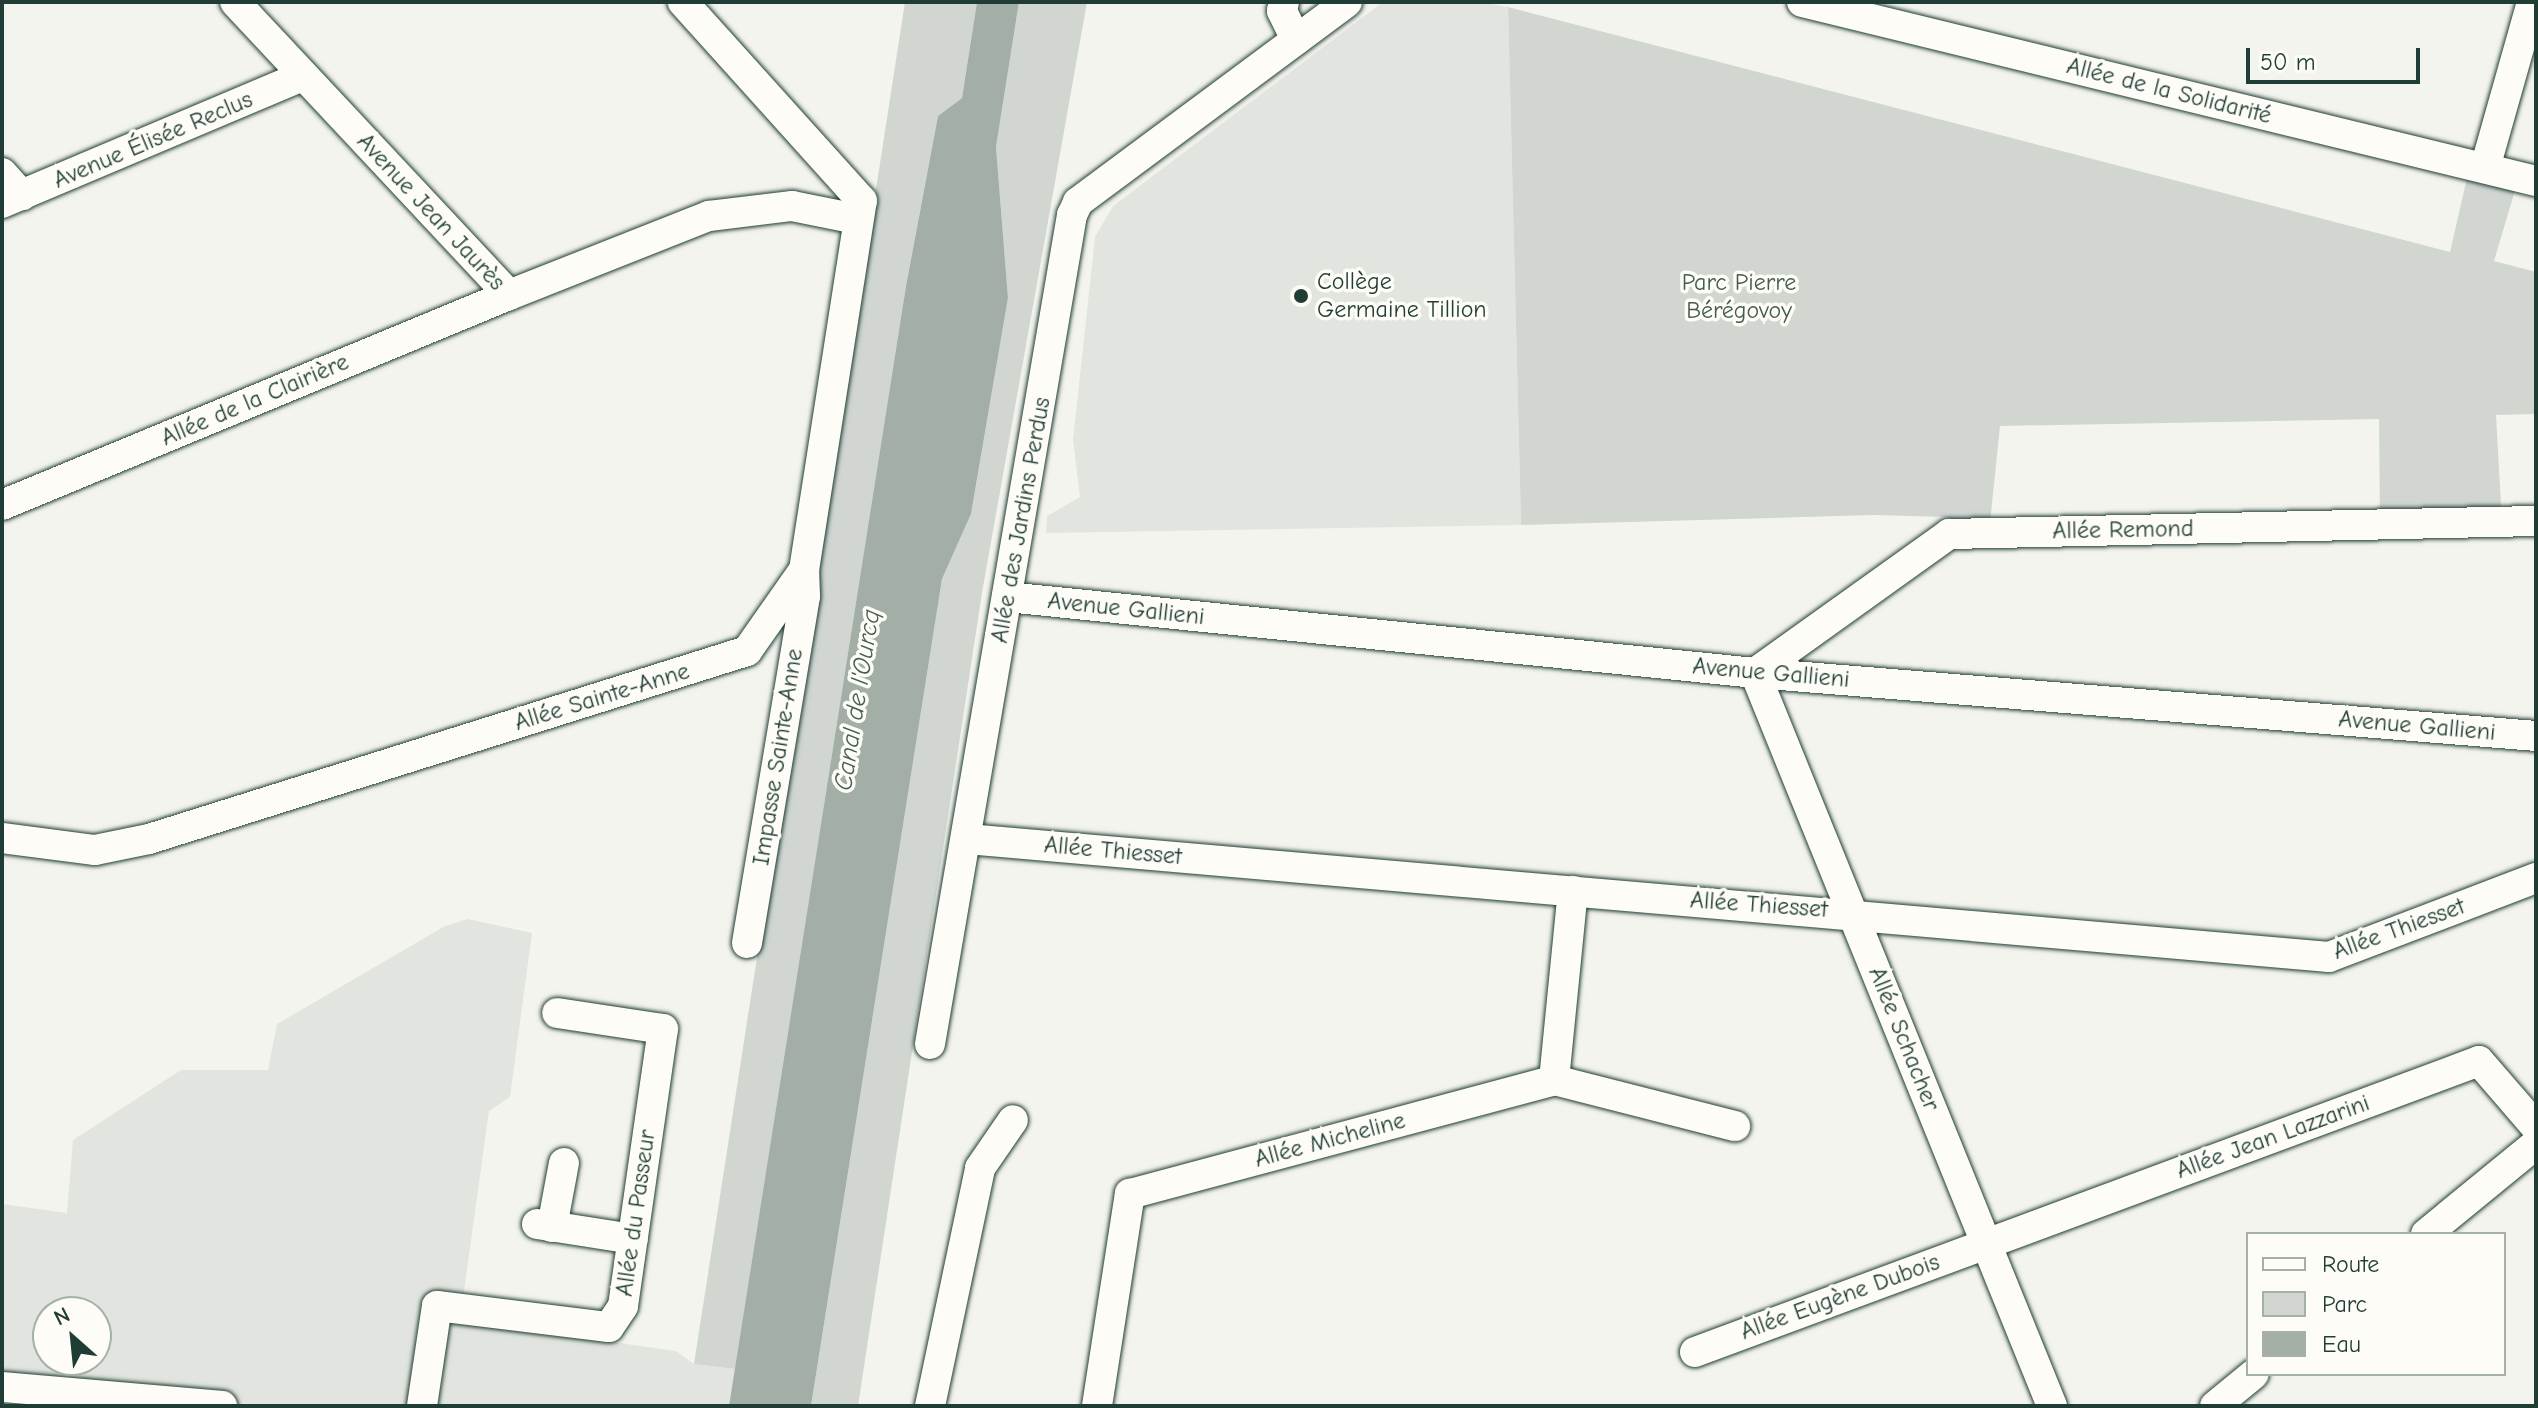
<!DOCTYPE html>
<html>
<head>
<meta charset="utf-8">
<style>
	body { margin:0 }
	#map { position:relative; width:2538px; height:1408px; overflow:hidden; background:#f4f4ef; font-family:"Comic Neue",sans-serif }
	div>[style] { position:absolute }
	.built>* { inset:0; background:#e2e5df }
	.green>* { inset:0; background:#d1d6d1 }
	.water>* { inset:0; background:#a3aea7 }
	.roads { filter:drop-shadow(0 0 2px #1f3d34) drop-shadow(0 0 2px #1f3d34) }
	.minor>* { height:30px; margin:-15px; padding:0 15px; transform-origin:15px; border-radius:15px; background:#fdfcf7 }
	.dots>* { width:22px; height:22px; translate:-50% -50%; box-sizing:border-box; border:4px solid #fdfcf7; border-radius:50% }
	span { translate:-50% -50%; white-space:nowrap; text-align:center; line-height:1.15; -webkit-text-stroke:7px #fdfcf7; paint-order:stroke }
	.street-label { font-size:24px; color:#1f3d34 }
	.poi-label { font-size:24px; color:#1f3d34 }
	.left { translate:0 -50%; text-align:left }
	.park-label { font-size:24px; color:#435c53 }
	.water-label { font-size:26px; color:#475f56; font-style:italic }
	.frame { position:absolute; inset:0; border:4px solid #1f3d34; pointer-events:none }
	.legend { position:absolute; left:2246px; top:1232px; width:260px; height:144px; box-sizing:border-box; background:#fdfcf7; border:2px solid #a4b0a9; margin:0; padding:10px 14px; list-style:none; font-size:24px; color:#1f3d34 }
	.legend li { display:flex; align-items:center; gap:16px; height:40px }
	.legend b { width:40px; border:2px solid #a4b0a9 }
	.north { position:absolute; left:32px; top:1296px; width:80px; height:80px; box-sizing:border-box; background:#fdfcf7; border:2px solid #a4b0a9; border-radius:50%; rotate:333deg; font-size:22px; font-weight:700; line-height:32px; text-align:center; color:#1f3d34 }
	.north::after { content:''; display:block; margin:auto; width:28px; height:36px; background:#1f3d34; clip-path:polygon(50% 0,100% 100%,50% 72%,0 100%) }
	.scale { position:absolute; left:2246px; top:48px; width:174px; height:36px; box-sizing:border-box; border:4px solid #1f3d34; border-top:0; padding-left:10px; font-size:24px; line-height:28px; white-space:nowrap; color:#1f3d34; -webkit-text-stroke:6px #fdfcf7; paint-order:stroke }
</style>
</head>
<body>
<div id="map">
	<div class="built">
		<div style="clip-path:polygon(1383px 2px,1480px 2px,1508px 7px,1521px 525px,1046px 533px,1047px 516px,1080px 497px,1073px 440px,1095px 237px,1113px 206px)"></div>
		<div style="clip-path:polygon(evenodd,468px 919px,532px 933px,510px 1097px,489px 1111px,460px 1320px,676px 1351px,694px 1364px,735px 1369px,729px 1406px,2px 1406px,2px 1204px,67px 1213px,73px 1140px,181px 1070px,268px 1070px,277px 1024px,445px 926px,468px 919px,48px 1312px,96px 1312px,96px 1360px,48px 1360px,48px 1312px)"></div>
	</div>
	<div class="green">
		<div style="clip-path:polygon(905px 2px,977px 2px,962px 98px,938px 116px,906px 286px,735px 1369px,694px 1364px)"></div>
		<div style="clip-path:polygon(1019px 2px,1087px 2px,982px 593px,858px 1406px,811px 1406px,942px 579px,971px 514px,1008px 298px,996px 147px)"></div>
		<div style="clip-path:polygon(1508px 7px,2450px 252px,2470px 165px,2519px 177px,2494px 261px,2536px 272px,2536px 414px,2496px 415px,2502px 522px,2380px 524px,2379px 419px,2000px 426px,1989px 533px,1949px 534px,1948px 517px,1875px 515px,1521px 525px)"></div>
	</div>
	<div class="water">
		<div style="clip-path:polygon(977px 2px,1019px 2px,996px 147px,1008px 298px,971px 514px,942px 579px,811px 1406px,729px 1406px,906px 286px,938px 116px,962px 98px)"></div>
	</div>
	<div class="roads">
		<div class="minor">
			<div style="left:235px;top:2px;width:401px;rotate:46.9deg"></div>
			<div style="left:509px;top:295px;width:215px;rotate:-21.6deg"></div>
			<div style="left:709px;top:216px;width:84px;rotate:-6.9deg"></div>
			<div style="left:792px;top:206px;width:66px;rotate:11.3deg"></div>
			<div style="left:1284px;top:2px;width:9px;rotate:103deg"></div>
			<div style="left:1282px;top:11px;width:32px;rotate:64deg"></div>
			<div style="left:1802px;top:2px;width:756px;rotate:13.71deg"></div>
			<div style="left:2485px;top:168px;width:173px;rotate:-74.2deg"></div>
			<div style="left:2px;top:173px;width:30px;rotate:48deg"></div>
			<div style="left:2px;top:203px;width:327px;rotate:-22.9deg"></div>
			<div style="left:2px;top:505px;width:549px;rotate:-22.5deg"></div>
			<div style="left:1007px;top:597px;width:752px;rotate:5.8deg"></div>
			<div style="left:1755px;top:673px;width:784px;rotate:4.61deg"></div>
			<div style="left:2px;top:838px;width:94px;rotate:7.4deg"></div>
			<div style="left:95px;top:850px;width:55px;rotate:-11.5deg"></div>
			<div style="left:149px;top:839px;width:627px;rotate:-17.45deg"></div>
			<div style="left:747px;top:651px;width:99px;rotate:-54.9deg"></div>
			<div style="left:804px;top:570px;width:374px;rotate:-81.1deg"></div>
			<div style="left:862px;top:201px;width:268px;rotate:-132deg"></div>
			<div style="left:967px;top:839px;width:1367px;rotate:4.95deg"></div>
			<div style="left:2329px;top:957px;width:222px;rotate:-20.9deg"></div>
			<div style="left:747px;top:943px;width:352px;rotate:-80.5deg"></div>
			<div style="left:805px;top:596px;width:26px;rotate:-92deg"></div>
			<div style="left:930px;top:1044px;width:841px;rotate:-80.28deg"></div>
			<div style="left:1072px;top:215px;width:14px;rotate:-65deg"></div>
			<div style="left:1078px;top:202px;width:335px;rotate:-36.6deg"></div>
			<div style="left:1554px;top:1080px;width:187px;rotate:14.3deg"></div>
			<div style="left:537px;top:1224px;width:97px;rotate:8.9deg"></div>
			<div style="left:552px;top:1227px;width:65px;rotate:-79.4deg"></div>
			<div style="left:2426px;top:1234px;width:142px;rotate:-39.3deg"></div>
			<div style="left:1695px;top:1352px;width:836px;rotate:-20.36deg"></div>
			<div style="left:2479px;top:1061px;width:87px;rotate:49.2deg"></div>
			<div style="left:2px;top:1387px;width:221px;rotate:4.9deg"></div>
			<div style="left:422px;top:1406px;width:101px;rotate:-81.5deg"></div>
			<div style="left:437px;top:1306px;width:173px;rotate:7deg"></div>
			<div style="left:609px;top:1327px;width:25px;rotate:-56deg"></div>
			<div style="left:623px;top:1306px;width:280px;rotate:-81.8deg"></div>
			<div style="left:663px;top:1029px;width:107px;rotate:-171.4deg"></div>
			<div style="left:930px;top:1406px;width:243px;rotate:-78.1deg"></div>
			<div style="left:980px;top:1168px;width:58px;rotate:-55.5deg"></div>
			<div style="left:1097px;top:1406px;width:215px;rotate:-81.2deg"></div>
			<div style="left:1130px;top:1194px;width:439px;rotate:-15deg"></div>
			<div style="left:1554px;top:1080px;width:190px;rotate:-84.3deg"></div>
			<div style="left:2052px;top:1406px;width:791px;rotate:-112.06deg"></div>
			<div style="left:1755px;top:673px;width:239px;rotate:-35.6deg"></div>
			<div style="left:1949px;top:534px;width:587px;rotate:-1.27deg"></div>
			<div style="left:2215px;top:1406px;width:50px;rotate:-39.4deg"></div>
		</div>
	</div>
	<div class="dots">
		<div style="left:1301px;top:296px;background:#1f3d34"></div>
	</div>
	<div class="street-label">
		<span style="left:2169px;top:91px;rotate:14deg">Allée de la Solidarité</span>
		<span style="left:153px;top:140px;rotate:-23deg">Avenue Élisée Reclus</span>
		<span style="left:431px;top:212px;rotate:47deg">Avenue Jean Jaurès</span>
		<span style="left:255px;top:400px;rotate:-23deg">Allée de la Clairière</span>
		<span style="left:1021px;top:520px;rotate:-80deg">Allée des Jardins Perdus</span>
		<span style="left:2123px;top:530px;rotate:-1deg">Allée Remond</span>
		<span style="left:1126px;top:609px;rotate:6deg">Avenue Gallieni</span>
		<span style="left:1771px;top:673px;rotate:5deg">Avenue Gallieni</span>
		<span style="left:602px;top:697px;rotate:-17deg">Allée Sainte-Anne</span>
		<span style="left:2417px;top:726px;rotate:5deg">Avenue Gallieni</span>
		<span style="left:778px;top:757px;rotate:-81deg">Impasse Sainte-Anne</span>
		<span style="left:1113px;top:851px;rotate:5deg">Allée Thiesset</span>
		<span style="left:1759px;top:905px;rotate:4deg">Allée Thiesset</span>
		<span style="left:2399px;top:929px;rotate:-20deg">Allée Thiesset</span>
		<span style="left:1904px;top:1039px;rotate:68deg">Allée Schacher</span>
		<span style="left:2273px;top:1137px;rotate:-20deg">Allée Jean Lazzarini</span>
		<span style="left:1330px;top:1140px;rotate:-15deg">Allée Micheline</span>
		<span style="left:636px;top:1213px;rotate:-82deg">Allée du Passeur</span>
		<span style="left:1840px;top:1297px;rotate:-20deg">Allée Eugène Dubois</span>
	</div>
	<div class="poi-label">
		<span class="left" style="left:1317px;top:296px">Collège<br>Germaine Tillion</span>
	</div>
	<div class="park-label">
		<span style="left:1739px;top:297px">Parc Pierre<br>Bérégovoy</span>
	</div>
	<div class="water-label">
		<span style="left:858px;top:700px;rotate:-81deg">Canal de l'Ourcq</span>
	</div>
	<div class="frame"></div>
	<ul class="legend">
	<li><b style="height:10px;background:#fdfcf7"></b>Route</li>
	<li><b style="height:22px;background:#d1d6d1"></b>Parc</li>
	<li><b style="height:22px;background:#a3aea7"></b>Eau</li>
	</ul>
	<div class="north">N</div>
	<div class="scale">50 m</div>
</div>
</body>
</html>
